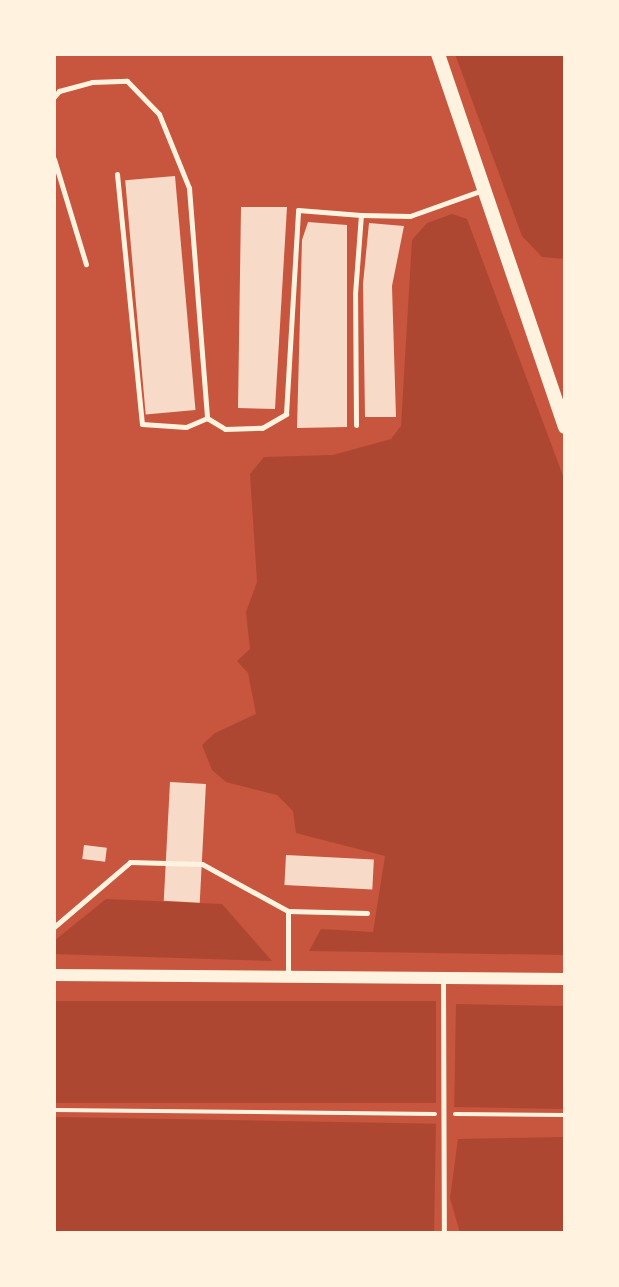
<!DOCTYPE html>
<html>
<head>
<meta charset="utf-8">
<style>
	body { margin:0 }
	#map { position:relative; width:619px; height:1287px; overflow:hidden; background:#c8553d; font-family:"Roboto Condensed",sans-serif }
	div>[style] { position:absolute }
	.green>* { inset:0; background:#ae4732; transform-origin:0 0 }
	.building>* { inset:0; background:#f7dbc8; transform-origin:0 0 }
	.path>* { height:4px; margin:-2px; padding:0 2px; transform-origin:2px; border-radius:2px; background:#fff3e0 }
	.service>* { height:5px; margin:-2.5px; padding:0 2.5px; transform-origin:2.5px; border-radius:2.5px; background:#fff3e0 }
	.tertiary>* { height:12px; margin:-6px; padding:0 6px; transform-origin:6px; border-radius:6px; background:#fff3e0 }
	.secondary>* { height:14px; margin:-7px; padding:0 7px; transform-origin:7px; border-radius:7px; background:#fff3e0 }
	span { translate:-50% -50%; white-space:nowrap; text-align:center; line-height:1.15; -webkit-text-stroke:8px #fff3e0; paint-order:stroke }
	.frame { position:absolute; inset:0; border:56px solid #fff3e0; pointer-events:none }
</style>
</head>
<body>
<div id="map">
	<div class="green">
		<div style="clip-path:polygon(455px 54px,565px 54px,565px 259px,542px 257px,522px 236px)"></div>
		<div style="clip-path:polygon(452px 214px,467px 219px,565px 481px,565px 955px,309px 951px,321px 929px,373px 932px,385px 856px,296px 833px,293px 811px,277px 795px,226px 782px,212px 770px,202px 745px,215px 733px,256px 714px,248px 673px,237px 661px,250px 649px,246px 612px,257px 582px,250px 474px,264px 457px,333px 455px,391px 439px,401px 426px,412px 240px,427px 223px)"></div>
		<div style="clip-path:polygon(106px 899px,222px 904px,272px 961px,54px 954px,54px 941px)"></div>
		<div style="left:54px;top:1001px;width:382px;height:102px"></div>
		<div style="left:456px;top:1004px;width:109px;height:103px;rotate:1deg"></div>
		<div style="left:54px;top:1117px;width:382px;height:116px;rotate:1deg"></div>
		<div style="clip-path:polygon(565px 1137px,565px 1233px,460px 1233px,450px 1198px,458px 1139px)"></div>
	</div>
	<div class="building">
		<div style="left:175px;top:176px;width:235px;height:50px;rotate:85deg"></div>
		<div style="clip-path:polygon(241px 207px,287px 207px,275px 409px,238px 408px)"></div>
		<div style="clip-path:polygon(308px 222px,347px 225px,347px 427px,297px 428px,302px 240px)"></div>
		<div style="clip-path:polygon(369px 223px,404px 226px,392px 286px,396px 417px,365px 417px,363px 284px)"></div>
		<div style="left:170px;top:782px;width:36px;height:119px;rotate:3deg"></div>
		<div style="left:84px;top:845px;width:23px;height:14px;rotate:7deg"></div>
		<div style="left:286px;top:855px;width:88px;height:30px;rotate:3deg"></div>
	</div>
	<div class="path">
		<div style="left:54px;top:1110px;width:381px;rotate:0.6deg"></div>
		<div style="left:455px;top:1114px;width:110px;rotate:0.5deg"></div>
	</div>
	<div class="service">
		<div style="left:54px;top:97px;width:8px;rotate:-50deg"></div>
		<div style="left:59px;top:91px;width:34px;rotate:-15deg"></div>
		<div style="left:92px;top:82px;width:35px;rotate:-2deg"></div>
		<div style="left:127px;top:81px;width:46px;rotate:45.9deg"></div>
		<div style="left:159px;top:114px;width:80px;rotate:67.9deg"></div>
		<div style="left:189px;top:188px;width:231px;rotate:85.5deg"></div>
		<div style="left:207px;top:418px;width:21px;rotate:31deg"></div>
		<div style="left:225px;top:429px;width:37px;rotate:-2deg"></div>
		<div style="left:262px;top:428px;width:28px;rotate:-30deg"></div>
		<div style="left:286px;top:414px;width:204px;rotate:-86.6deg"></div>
		<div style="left:298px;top:210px;width:63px;rotate:4.5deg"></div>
		<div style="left:54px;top:159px;width:110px;rotate:73.1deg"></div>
		<div style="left:117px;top:174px;width:251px;rotate:84.3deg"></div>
		<div style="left:142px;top:424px;width:44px;rotate:3.9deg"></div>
		<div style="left:186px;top:427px;width:23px;rotate:-23deg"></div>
		<div style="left:356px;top:425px;width:131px;rotate:-90.4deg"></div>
		<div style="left:355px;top:294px;width:79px;rotate:-85.7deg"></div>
		<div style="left:361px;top:215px;width:49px;rotate:1.2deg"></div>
		<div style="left:410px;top:216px;width:77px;rotate:-19.6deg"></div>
		<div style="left:54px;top:927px;width:100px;rotate:-40.5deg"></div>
		<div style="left:130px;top:862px;width:72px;rotate:1.6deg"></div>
		<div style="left:202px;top:864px;width:98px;rotate:28.7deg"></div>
		<div style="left:288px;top:911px;width:79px;rotate:1.5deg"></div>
		<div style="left:288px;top:975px;width:64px;rotate:-90deg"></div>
		<div style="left:443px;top:979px;width:254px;rotate:89.8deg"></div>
	</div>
	<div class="tertiary">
		<div style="left:54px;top:975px;width:511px;rotate:0.45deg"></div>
	</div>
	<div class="secondary">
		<div style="left:438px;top:54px;width:394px;rotate:71.2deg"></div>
	</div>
	<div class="frame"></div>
</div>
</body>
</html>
